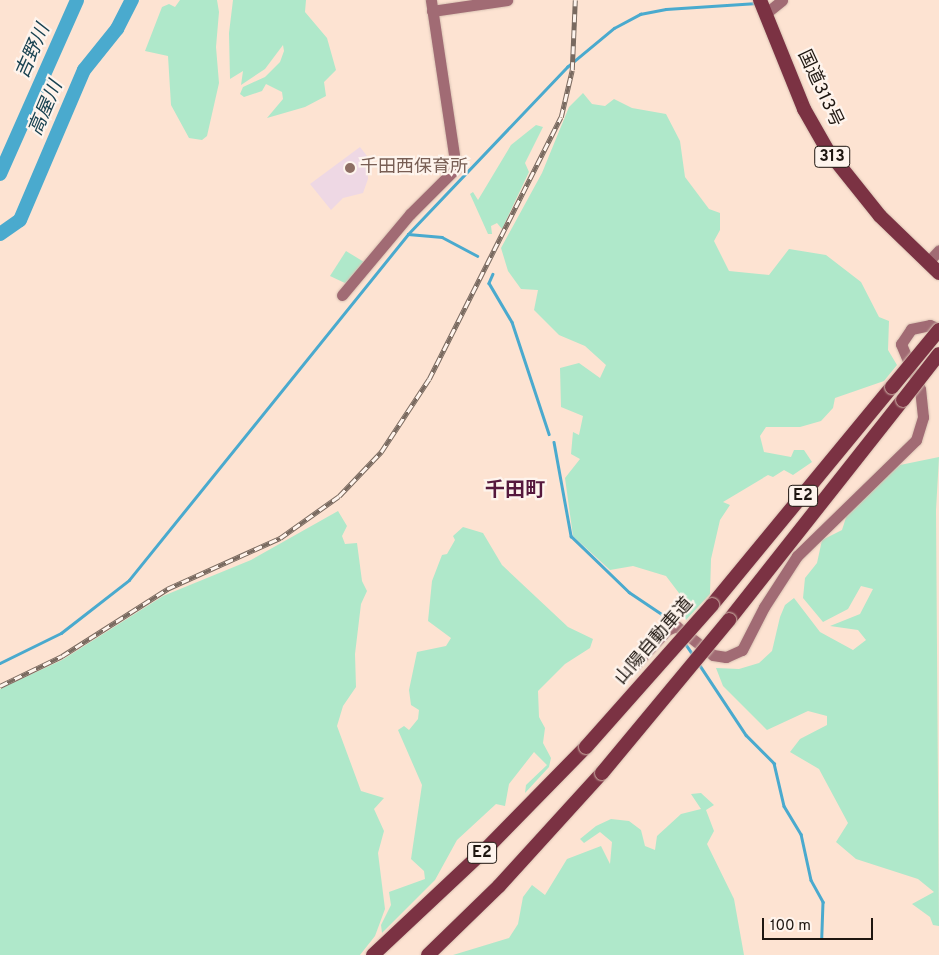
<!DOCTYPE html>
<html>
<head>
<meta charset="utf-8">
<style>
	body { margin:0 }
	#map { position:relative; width:939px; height:955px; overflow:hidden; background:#fde3d2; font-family:Overpass,"Noto Sans JP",sans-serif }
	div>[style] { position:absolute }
	.education>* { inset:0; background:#eed8e4 }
	.green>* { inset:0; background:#afe8ca }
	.stream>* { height:2.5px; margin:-1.25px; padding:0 1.25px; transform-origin:1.25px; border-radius:1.25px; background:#4aaace }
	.river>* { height:14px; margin:-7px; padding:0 7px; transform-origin:7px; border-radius:7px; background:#4aaace }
	.roads { filter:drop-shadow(0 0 1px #d9c2b3) drop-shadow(0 0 1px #d9c2b3) }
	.secondary>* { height:11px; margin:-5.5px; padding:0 5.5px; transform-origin:5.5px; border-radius:5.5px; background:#a16b74 }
	.highway>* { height:14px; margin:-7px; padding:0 7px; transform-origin:7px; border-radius:7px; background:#7b3243 }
	.rail>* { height:4.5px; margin-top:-2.25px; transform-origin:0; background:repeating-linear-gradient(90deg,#fef4ed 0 8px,#796a60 0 16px); box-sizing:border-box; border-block:1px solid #796a60 }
	.bridges { filter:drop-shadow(0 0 1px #d9c2b3) drop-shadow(0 0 1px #d9c2b3) }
	.highway-bridge>* { height:14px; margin:-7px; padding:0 7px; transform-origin:7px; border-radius:7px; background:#7b3243 }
	.dots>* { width:14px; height:14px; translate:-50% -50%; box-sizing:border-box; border:2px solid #fef4ed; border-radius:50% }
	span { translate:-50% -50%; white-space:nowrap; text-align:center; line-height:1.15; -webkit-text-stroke:4.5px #fef4ed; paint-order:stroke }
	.shield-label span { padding:1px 4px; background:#fef4ed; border:1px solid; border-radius:4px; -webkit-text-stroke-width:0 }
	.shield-label { font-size:16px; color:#1e1610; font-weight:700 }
	.street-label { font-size:18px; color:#1e1610 }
	.education-label { font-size:18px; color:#785e54 }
	.left { translate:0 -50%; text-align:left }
	.water-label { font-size:19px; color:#184251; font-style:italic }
	.quarter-label { font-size:20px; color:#55183d; font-weight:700 }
	.scale { position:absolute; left:762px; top:918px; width:111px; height:22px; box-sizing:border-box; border:2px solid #1e1610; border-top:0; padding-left:6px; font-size:15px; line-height:18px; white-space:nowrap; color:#1e1610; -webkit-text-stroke:4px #fef4ed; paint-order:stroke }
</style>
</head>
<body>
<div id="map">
	<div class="education">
		<div style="clip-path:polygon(360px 147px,367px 156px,368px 179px,363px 193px,343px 198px,331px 210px,310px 184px)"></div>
	</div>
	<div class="green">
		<div style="clip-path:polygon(180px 0,217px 0,219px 12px,216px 47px,219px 83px,207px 136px,202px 140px,189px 138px,171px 105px,168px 56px,145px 51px,162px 7px,169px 4px,175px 7px)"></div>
		<div style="clip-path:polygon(233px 0,306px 0,305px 12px,327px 38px,336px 70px,324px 82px,326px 96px,305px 107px,267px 118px,283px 99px,282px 92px,266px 84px,262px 91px,244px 97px,240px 94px,243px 87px,265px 77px,280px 62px,284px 51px,283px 45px,265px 69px,241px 85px,243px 71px,230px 79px,229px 33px)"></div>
		<div style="clip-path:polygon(583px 93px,592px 104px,605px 106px,614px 99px,632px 108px,666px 114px,680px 141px,685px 177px,709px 209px,720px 213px,720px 230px,714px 241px,729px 271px,769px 275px,789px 249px,826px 255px,861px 282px,879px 317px,889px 321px,888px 350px,897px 365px,884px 381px,835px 398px,833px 408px,821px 421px,800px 427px,766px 427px,760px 436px,764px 452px,791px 457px,794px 450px,804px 450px,812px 462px,793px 475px,784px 470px,773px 477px,768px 475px,723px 502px,730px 505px,720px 520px,711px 559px,710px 594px,686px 620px,682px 613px,685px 601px,666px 576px,633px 566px,610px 570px,573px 536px,565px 478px,580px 459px,571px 454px,573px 432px,579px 435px,583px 416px,561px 407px,560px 368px,579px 363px,600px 378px,606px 365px,585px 346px,559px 335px,534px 310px,538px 290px,521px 289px,508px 271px,501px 248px,542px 173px,569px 107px)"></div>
		<div style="clip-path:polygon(536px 125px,543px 127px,525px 163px,529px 172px,502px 229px,497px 223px,491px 226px,492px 234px,488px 234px,470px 194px,473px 192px,478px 200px,511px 145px)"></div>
		<div style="clip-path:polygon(346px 251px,364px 262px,347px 284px,330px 276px)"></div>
		<div style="clip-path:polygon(939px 457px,936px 510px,939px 926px,933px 925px,930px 917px,912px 904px,934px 892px,918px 879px,856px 859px,836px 842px,848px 823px,819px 769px,790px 752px,800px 739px,827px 725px,827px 716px,808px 711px,767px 730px,723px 686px,716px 668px,739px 669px,759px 663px,772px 651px,780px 617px,785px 605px,794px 598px,820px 632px,853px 650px,866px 640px,858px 630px,830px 626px,860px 614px,873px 589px,861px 586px,848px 609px,823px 622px,803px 598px,805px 578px,817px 563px,822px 540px,842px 530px,849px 508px,869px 490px,900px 465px)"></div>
		<div style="clip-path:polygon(338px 511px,347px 526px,342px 536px,345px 544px,357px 543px,362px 581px,367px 591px,361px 604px,355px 654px,356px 687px,343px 706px,337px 726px,361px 791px,384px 798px,374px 809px,384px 831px,378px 853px,385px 909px,375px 936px,360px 955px,0 955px,0 689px,62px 660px,163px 596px,251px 560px)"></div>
		<div style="clip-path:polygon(463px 527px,483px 533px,502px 565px,568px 627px,593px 639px,590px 648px,565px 664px,538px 691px,539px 717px,545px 728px,543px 743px,551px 758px,549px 767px,525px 793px,526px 785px,547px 765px,534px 752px,509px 784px,505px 806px,496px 804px,457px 840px,435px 880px,382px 933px,381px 925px,391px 905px,389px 892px,425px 879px,424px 871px,411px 859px,422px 785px,398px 730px,404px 726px,409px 730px,418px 719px,419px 710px,411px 705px,409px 690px,417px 652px,446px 646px,451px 638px,428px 621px,432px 581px,442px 555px,447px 554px,455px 540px,453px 536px)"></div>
		<div style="clip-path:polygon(701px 793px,714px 805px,706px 810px,714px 831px,707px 844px,734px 899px,744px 955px,453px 955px,509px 938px,518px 924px,523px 897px,532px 885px,545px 895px,567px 859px,601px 846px,610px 864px,612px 842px,600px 832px,584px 843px,580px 839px,596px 826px,611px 819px,629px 821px,641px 830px,645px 846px,655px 850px,657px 836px,681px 814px,701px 809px,691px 794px)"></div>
	</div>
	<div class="stream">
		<div style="left:408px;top:234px;width:34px;rotate:5deg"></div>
		<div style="left:442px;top:237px;width:40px;rotate:28deg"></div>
		<div style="left:493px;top:274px;width:10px;rotate:114deg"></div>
		<div style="left:489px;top:283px;width:45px;rotate:59.5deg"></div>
		<div style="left:512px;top:322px;width:118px;rotate:71.7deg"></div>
		<div style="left:554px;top:442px;width:96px;rotate:79.7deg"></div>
		<div style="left:571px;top:536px;width:81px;rotate:44deg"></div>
		<div style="left:629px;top:592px;width:48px;rotate:34deg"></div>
		<div style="left:685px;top:643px;width:14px;rotate:56deg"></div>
		<div style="left:0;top:663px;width:68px;rotate:-26.2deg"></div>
		<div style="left:61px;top:633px;width:86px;rotate:-37.9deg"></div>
		<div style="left:129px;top:580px;width:444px;rotate:-51.1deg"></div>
		<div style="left:408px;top:234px;width:231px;rotate:-46.4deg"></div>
		<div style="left:567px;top:67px;width:61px;rotate:-39.7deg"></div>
		<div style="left:614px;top:28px;width:30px;rotate:-28deg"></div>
		<div style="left:640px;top:14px;width:26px;rotate:-11deg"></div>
		<div style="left:666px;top:9px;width:91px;rotate:-3.8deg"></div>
		<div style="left:699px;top:664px;width:85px;rotate:56.5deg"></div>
		<div style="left:746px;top:735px;width:40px;rotate:45deg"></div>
		<div style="left:774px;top:763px;width:44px;rotate:76.9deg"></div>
		<div style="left:784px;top:806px;width:33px;rotate:59deg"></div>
		<div style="left:801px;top:834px;width:47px;rotate:77.7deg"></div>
		<div style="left:811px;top:880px;width:25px;rotate:61deg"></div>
		<div style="left:823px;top:902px;width:36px;rotate:92deg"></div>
	</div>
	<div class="river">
		<div style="left:0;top:174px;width:190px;rotate:-66.1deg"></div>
		<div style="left:0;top:234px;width:24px;rotate:-35deg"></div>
		<div style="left:20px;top:220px;width:163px;rotate:-66.9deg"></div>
		<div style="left:84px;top:70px;width:53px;rotate:-51.2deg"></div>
		<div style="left:117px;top:29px;width:33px;rotate:-63deg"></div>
	</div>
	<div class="roads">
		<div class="secondary">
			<div style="left:432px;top:11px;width:76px;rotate:-8.3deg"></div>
			<div style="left:765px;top:14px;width:22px;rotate:-39deg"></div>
			<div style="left:928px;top:262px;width:16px;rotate:-47deg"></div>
			<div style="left:342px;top:295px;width:106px;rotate:-50deg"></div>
			<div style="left:410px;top:214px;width:65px;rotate:-45deg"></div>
			<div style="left:456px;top:168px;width:170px;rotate:-98.5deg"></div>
			<div style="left:630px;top:670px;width:54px;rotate:-47.2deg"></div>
			<div style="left:667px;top:630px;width:10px;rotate:-24deg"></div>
			<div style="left:676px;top:626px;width:47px;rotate:38.1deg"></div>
			<div style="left:713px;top:655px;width:13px;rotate:9deg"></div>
			<div style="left:726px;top:657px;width:17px;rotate:-24deg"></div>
			<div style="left:742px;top:650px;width:48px;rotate:-62.9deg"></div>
			<div style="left:764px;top:607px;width:61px;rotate:-57.1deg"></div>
			<div style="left:797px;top:556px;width:166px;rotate:-44.3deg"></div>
			<div style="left:916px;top:440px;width:24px;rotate:-73deg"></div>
			<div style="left:923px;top:417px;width:28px;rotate:-96deg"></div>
			<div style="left:920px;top:389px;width:49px;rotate:-112.9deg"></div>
			<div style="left:901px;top:344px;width:18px;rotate:-56deg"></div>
			<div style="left:911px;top:329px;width:19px;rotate:-12deg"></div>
			<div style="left:930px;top:325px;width:10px;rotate:24deg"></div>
		</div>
		<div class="highway">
			<div style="left:760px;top:0;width:118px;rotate:68deg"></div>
			<div style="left:804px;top:109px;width:48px;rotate:60.3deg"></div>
			<div style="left:828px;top:151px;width:83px;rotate:51.3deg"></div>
			<div style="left:880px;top:216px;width:82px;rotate:44deg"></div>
			<div style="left:712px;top:605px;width:283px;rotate:-50.5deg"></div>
			<div style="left:729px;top:620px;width:280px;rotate:-51.7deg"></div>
			<div style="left:373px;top:955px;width:154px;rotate:-43.2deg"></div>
			<div style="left:485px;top:850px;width:144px;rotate:-45.6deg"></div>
			<div style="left:428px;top:955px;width:99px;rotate:-44.2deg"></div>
			<div style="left:499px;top:886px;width:153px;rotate:-47.7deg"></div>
		</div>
	</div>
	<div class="rail">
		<div style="left:0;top:686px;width:69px;rotate:-25.8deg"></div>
		<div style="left:62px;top:656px;width:125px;rotate:-32.5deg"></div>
		<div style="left:167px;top:589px;width:124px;rotate:-24.3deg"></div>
		<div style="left:280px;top:538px;width:72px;rotate:-35.4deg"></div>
		<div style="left:339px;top:496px;width:61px;rotate:-46.3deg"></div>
		<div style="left:381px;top:452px;width:87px;rotate:-56.7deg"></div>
		<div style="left:429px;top:379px;width:293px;rotate:-63.3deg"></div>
		<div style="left:561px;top:117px;width:48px;rotate:-76.8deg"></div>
		<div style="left:572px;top:70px;width:70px;rotate:-87.5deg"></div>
	</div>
	<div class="bridges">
		<div class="highway-bridge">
			<div style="left:892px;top:387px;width:74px;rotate:-50.5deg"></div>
			<div style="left:903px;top:400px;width:58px;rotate:-52deg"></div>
			<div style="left:586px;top:747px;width:190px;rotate:-48.4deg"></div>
			<div style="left:602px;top:773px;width:199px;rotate:-50.3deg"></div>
		</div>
	</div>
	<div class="dots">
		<div style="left:350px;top:168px;background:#8d6e63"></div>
	</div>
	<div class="shield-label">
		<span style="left:832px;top:157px">313</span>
		<span style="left:803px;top:496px">E2</span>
		<span style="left:482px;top:853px">E2</span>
	</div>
	<div class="street-label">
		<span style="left:819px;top:89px;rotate:65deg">国道313号</span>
		<span style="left:655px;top:642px;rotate:-49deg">山陽自動車道</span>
	</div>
	<div class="education-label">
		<span class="left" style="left:360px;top:168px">千田西保育所</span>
	</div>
	<div class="water-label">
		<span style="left:34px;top:52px;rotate:-66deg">吉野川</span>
		<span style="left:47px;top:109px;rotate:-67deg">高屋川</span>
	</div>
	<div class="quarter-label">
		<span style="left:515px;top:491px">千田町</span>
	</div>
	<div class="scale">100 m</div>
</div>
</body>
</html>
